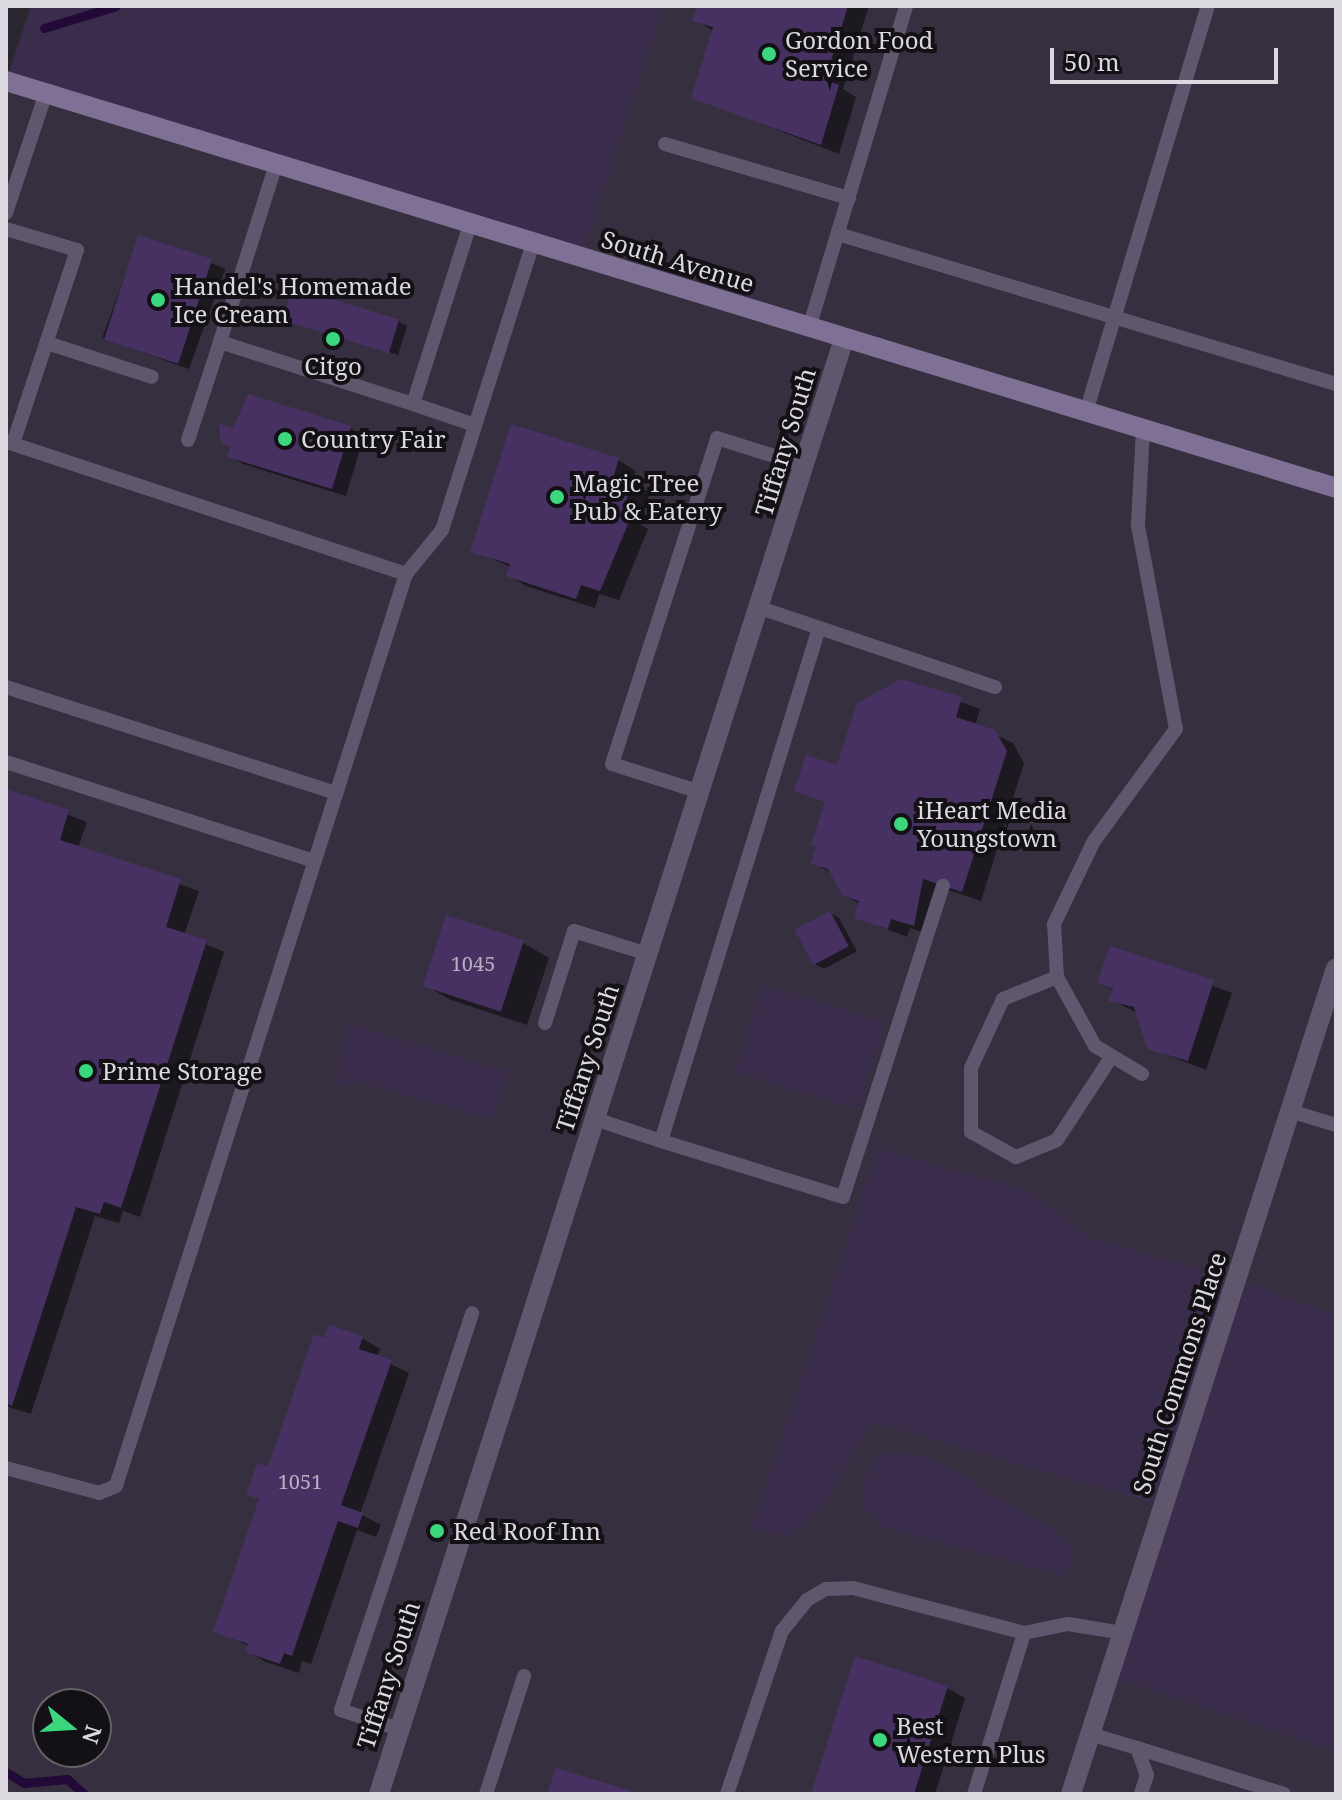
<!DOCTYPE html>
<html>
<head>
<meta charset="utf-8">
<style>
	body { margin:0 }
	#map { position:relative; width:1342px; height:1800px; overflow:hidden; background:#2b2731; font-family:"Noto Serif",serif }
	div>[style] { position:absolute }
	.built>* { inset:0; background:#362f3f }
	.green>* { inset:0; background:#3a2d4b; transform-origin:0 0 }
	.shadow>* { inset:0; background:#0007; transform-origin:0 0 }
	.stream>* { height:9px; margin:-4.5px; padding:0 4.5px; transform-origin:4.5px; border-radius:4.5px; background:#220938 }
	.building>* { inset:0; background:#473163; transform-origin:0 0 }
	.service>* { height:14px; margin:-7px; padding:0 7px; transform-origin:7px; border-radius:7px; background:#60576e }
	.minor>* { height:20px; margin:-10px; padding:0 10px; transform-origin:10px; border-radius:10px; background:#60576e }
	.secondary>* { height:20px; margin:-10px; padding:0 10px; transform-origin:10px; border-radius:10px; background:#7f7095 }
	.dots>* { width:22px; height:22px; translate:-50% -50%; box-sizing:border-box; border:4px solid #131115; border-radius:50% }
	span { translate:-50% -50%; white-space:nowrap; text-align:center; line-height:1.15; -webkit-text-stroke:8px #131115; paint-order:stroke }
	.number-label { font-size:20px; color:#b7afc1 }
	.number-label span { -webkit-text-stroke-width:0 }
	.poi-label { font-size:24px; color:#dcd9e0 }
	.left { translate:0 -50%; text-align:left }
	.street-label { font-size:24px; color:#dcd9e0 }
	.frame { position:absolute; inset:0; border:8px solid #dcd9e0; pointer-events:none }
	.north { position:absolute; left:32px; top:1688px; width:80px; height:80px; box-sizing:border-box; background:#131115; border:2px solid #636166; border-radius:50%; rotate:108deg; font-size:22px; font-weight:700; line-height:32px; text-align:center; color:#dcd9e0 }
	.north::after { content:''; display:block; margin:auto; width:28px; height:36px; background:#3bd77e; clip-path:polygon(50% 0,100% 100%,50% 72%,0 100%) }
	.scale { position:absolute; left:1050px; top:48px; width:228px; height:36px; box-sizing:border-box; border:4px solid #dcd9e0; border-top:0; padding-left:10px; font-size:24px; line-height:28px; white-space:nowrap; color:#dcd9e0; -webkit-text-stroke:6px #131115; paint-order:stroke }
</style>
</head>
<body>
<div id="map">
	<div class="built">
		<div style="clip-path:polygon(evenodd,664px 6px,1336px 6px,1336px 1794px,6px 1794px,6px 81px,581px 258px,664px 6px,48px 1704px,96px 1704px,96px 1752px,48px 1752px,48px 1704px)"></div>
	</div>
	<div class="green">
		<div style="clip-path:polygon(31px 6px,664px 6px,582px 258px,6px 81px)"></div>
		<div style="left:762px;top:984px;width:129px;height:92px;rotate:17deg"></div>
		<div style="clip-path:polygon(345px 1022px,510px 1072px,492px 1119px,356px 1082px,336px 1086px)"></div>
		<div style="clip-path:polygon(877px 1148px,1032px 1192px,1091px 1238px,1236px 1279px,1336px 1315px,1336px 1751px,1109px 1676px,1163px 1506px,871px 1422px,826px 1503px,789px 1537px,751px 1530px)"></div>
		<div style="clip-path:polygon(898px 1452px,934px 1459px,1053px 1530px,1071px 1545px,1071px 1564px,1063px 1576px,882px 1527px,863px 1506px,863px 1481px,877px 1454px)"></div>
	</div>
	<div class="shadow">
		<div style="clip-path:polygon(699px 6px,869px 6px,843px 89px,856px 97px,839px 154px,694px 97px,712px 30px,695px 20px)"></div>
		<div style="left:139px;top:237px;width:92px;height:107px;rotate:20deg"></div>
		<div style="clip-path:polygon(285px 319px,398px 321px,407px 326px,398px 355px)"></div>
		<div style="clip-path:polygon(220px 426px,234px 430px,350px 428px,364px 436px,346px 496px,243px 464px,230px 456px,233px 448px,224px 442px)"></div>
		<div style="clip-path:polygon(618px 460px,636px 471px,633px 483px,650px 493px,640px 524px,648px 529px,619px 600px,599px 594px,595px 608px,526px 586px,508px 575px,511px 567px,473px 551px)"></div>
		<div style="clip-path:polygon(902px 681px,980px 709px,975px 725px,1013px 743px,1024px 763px,981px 901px,942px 888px,932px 935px,910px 928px,907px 937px,856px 917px,860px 904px,844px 895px,833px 874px,813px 863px,838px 768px)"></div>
		<div style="clip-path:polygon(6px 791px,87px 822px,78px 848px,199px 891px,184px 935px,224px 952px,140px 1217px,123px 1211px,119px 1223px,95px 1216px,31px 1414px,6px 1406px)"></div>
		<div style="clip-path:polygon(830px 913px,839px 918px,857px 951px,824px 969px,815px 964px)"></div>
		<div style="clip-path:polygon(447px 918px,523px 943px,549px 958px,527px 1025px,451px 1000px,425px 985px)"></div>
		<div style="clip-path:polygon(1112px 949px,1232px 993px,1206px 1070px,1149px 1048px,1138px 1013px,1111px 1000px,1114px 991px,1099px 983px)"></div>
		<div style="clip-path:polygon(362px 1338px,380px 1349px,377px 1357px,409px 1373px,360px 1514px,381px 1525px,376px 1537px,357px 1530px,311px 1664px,302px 1661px,299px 1673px,266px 1662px,247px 1651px,249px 1646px,216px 1631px,261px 1501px,249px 1494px,269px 1469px,326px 1340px)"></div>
		<div style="clip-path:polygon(947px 1688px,965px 1698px,935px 1794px,814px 1794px)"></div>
	</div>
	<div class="stream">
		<div style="left:44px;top:28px;width:75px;rotate:-17deg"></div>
		<div style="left:6px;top:1772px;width:21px;rotate:31deg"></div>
		<div style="left:24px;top:1783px;width:43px;rotate:-5.3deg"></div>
		<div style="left:67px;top:1779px;width:23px;rotate:41deg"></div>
	</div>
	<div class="building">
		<div style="clip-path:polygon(697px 6px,848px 6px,825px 80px,839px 85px,821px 145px,691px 98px,713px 27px,692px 21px)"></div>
		<div style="left:138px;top:235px;width:78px;height:110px;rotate:18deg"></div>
		<div style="left:293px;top:287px;width:111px;height:35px;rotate:17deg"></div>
		<div style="clip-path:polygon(248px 394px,351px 426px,332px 489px,227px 457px,231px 446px,221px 443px,219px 424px,233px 428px)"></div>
		<div style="clip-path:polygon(511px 424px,619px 458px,614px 475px,633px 480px,622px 514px,631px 517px,600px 591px,581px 585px,576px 599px,506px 576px,510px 564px,470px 552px)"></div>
		<div style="clip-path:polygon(901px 679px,962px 697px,956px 717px,995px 730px,1007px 751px,962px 892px,923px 879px,914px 926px,891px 919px,888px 929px,854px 918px,859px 901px,843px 896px,828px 869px,811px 864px,816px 847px,811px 845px,825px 802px,794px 791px,806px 755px,837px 765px,857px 703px)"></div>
		<div style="clip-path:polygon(6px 789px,69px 810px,60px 840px,181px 879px,166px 927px,207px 940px,121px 1208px,104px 1202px,100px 1214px,76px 1207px,12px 1406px,6px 1403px)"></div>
		<div style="left:830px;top:911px;width:40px;height:40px;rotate:62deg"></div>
		<div style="left:446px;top:915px;width:82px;height:75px;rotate:18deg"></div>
		<div style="clip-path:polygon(1110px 946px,1214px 980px,1188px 1061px,1147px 1049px,1134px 1007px,1108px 1001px,1113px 989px,1097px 983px)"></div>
		<div style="clip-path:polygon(329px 1325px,363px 1336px,359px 1349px,392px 1360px,341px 1505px,363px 1513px,358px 1528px,338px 1521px,292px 1656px,284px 1653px,280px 1664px,245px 1652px,248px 1644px,213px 1632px,259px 1499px,246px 1495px,257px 1463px,268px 1467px,314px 1334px,324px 1338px)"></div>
		<div style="clip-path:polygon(855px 1656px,948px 1686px,914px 1794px,811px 1794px)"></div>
		<div style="clip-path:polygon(556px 1768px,638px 1793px,637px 1794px,547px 1794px)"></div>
	</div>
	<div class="service">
		<div style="left:665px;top:144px;width:192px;rotate:16.4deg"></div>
		<div style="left:276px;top:164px;width:187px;rotate:107.5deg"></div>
		<div style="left:220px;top:342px;width:203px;rotate:17.8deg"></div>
		<div style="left:413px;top:404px;width:189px;rotate:-72.4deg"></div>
		<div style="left:6px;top:213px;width:126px;rotate:-71.6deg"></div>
		<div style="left:6px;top:229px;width:74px;rotate:16.5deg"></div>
		<div style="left:77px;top:250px;width:204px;rotate:108.3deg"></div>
		<div style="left:13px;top:444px;width:7px;rotate:-164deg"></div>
		<div style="left:838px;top:234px;width:520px;rotate:16.76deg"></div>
		<div style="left:809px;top:328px;width:336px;rotate:-73.2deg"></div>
		<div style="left:47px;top:343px;width:110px;rotate:17.9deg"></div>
		<div style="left:413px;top:404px;width:65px;rotate:18.7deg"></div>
		<div style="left:1086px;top:412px;width:424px;rotate:-73.3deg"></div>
		<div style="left:188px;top:440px;width:103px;rotate:-71.9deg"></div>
		<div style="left:13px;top:444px;width:414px;rotate:18.3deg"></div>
		<div style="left:760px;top:608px;width:248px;rotate:18.6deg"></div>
		<div style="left:6px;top:687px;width:347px;rotate:17.8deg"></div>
		<div style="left:6px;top:762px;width:324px;rotate:17.8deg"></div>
		<div style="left:700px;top:792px;width:92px;rotate:-162.3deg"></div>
		<div style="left:612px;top:764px;width:342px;rotate:-72.1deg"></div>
		<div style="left:717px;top:438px;width:93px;rotate:17.5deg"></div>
		<div style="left:1057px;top:977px;width:58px;rotate:157.8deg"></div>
		<div style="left:1003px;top:999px;width:76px;rotate:114.9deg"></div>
		<div style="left:971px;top:1068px;width:64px;rotate:90deg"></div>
		<div style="left:971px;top:1132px;width:51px;rotate:29.1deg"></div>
		<div style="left:1016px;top:1157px;width:44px;rotate:-22.5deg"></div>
		<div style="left:1057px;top:1140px;width:100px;rotate:-56.8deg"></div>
		<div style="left:545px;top:1023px;width:96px;rotate:-72.5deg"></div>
		<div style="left:574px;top:931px;width:77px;rotate:17.3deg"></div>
		<div style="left:1142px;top:1074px;width:55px;rotate:-149.2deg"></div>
		<div style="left:1095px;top:1046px;width:79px;rotate:-118.8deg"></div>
		<div style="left:1057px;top:977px;width:53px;rotate:-93.2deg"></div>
		<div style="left:1054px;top:924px;width:92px;rotate:-64.3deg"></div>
		<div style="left:1094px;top:841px;width:139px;rotate:-53.8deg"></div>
		<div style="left:1176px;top:729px;width:208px;rotate:-100.6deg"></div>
		<div style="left:1138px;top:525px;width:96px;rotate:-87deg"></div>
		<div style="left:1290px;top:1111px;width:48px;rotate:16.9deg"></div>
		<div style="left:595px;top:1119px;width:70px;rotate:18.4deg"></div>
		<div style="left:661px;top:1141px;width:537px;rotate:-72.88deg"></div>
		<div style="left:661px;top:1141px;width:190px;rotate:17.1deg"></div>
		<div style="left:843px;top:1197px;width:327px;rotate:-72.2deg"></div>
		<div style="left:6px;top:1468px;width:96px;rotate:15deg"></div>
		<div style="left:99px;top:1493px;width:18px;rotate:-22deg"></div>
		<div style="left:116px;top:1486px;width:957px;rotate:-72.36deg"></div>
		<div style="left:406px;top:574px;width:57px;rotate:-50.7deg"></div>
		<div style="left:442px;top:530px;width:301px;rotate:-72.4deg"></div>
		<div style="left:399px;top:1729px;width:61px;rotate:-161.9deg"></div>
		<div style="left:341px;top:1710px;width:418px;rotate:-71.7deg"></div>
		<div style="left:1090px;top:1734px;width:49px;rotate:16.6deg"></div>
		<div style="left:1137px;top:1748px;width:29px;rotate:70deg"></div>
		<div style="left:1147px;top:1775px;width:20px;rotate:108deg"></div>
		<div style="left:1137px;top:1748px;width:154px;rotate:17.4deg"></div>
		<div style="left:486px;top:1794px;width:124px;rotate:-72.1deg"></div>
		<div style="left:727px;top:1794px;width:172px;rotate:-71.4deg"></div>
		<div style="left:782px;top:1631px;width:40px;rotate:-51deg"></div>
		<div style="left:807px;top:1600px;width:22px;rotate:-30deg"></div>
		<div style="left:826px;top:1589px;width:27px;rotate:-2deg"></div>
		<div style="left:853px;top:1588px;width:177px;rotate:14.7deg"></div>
		<div style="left:1024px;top:1633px;width:45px;rotate:-11.6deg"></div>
		<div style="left:1068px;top:1624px;width:56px;rotate:9.3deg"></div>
		<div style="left:974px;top:1794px;width:169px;rotate:-72.7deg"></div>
	</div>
	<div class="minor">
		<div style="left:379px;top:1794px;width:1527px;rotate:-72.28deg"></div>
		<div style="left:1071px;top:1794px;width:867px;rotate:-72.21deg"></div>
	</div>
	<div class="secondary">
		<div style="left:6px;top:81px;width:1391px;rotate:17.01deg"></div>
	</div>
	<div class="dots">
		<div style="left:769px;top:54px;background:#3bd77e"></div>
		<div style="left:158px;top:300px;background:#3bd77e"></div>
		<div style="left:333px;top:339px;background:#3bd77e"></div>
		<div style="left:285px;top:439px;background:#3bd77e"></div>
		<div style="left:557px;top:497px;background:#3bd77e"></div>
		<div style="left:901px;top:824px;background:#3bd77e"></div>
		<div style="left:86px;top:1071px;background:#3bd77e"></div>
		<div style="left:437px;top:1531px;background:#3bd77e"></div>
		<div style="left:880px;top:1740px;background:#3bd77e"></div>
	</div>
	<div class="number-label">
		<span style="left:473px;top:963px">1045</span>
		<span style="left:300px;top:1481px">1051</span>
	</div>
	<div class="poi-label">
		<span class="left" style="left:785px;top:54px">Gordon Food<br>Service</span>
		<span class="left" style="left:174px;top:300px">Handel's Homemade<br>Ice Cream</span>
		<span style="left:333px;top:366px">Citgo</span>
		<span class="left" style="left:301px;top:439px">Country Fair</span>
		<span class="left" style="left:573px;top:497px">Magic Tree<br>Pub &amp; Eatery</span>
		<span class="left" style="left:917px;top:824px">iHeart Media<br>Youngstown</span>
		<span class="left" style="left:102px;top:1071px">Prime Storage</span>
		<span class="left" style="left:453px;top:1531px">Red Roof Inn</span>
		<span class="left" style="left:896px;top:1740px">Best<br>Western Plus</span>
	</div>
	<div class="street-label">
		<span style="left:678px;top:261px;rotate:17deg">South Avenue</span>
		<span style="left:785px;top:442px;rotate:-73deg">Tiffany South</span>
		<span style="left:587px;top:1058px;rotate:-72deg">Tiffany South</span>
		<span style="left:1179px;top:1373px;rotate:-72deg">South Commons Place</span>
		<span style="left:388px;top:1675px;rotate:-72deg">Tiffany South</span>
	</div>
	<div class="frame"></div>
	<div class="north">N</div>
	<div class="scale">50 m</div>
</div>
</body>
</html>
